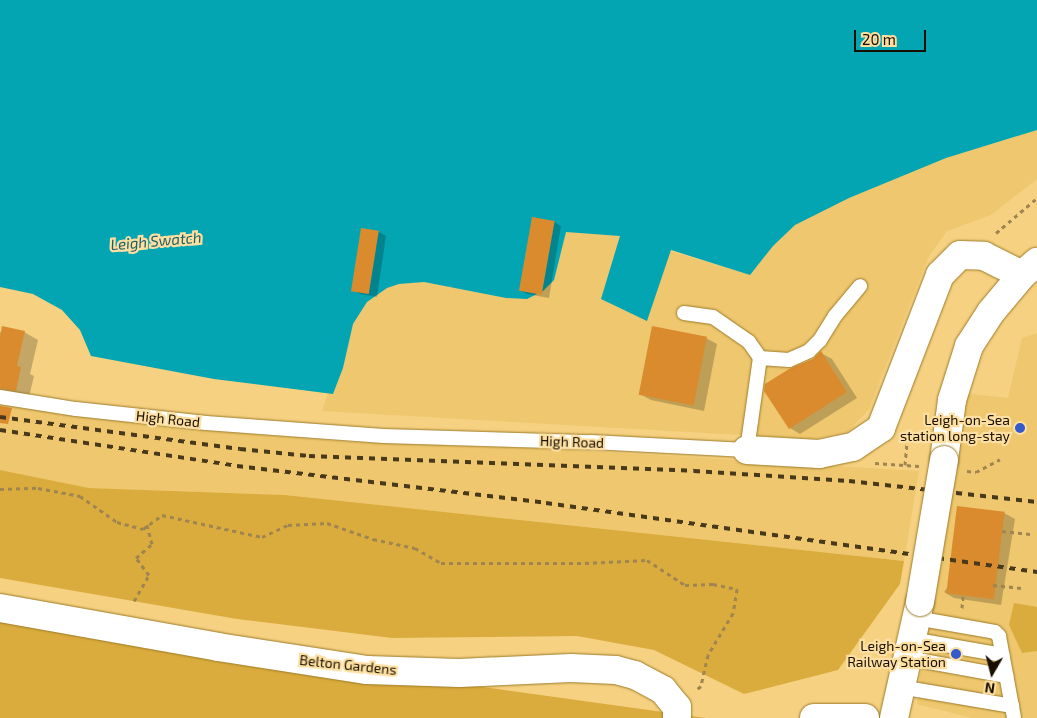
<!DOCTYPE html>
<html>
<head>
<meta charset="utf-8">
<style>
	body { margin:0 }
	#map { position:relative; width:1037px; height:718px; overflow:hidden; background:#f5d181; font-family:"Exo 2",sans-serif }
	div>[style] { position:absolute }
	.built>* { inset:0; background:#eec76e }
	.green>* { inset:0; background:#daac3d }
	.water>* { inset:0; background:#03a5b3 }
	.shadow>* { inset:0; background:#0003 }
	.building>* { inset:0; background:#da8b2d; transform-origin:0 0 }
	.path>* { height:3px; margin-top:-1.5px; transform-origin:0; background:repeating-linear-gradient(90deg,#9f854f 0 4px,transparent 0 8px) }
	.roads { filter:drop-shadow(0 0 1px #9d7b28) drop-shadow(0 0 1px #9d7b28) }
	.lane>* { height:14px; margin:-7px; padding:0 7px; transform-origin:7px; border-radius:7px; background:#fff }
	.street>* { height:28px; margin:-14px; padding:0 14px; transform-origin:14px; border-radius:14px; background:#fff }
	.secondary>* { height:28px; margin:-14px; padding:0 14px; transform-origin:14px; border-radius:14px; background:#fff }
	.rail>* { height:4px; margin-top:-2px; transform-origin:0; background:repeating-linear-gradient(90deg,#49391c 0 6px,transparent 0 12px) }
	.bridges { filter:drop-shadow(0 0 1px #9d7b28) drop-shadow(0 0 1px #9d7b28) }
	.secondary-bridge>* { height:28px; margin:-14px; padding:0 14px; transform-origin:14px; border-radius:14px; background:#fff }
	.dots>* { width:14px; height:14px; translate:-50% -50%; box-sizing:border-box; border:2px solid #fcdfa1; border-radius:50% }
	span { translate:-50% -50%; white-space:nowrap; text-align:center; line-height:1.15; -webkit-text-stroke:4.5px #fcdfa1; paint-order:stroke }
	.street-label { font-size:14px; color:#190f00 }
	.poi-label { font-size:14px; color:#190f00 }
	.right { translate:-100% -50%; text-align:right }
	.water-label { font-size:15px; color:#185f67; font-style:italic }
	.north { position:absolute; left:967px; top:648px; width:50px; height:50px; -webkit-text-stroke:4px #fcdfa1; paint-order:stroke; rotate:188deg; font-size:14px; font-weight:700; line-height:20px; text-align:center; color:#190f00 }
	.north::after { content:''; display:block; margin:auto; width:18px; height:22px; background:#190f00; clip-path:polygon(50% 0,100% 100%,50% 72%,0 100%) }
	.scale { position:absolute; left:854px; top:30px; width:72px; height:22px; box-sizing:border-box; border:2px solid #190f00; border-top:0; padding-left:6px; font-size:15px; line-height:18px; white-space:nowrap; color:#190f00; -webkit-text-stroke:4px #fcdfa1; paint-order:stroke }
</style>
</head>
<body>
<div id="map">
	<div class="built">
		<div style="clip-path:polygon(1037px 130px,1037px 179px,991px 215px,947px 231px,929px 256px,869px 409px,848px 432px,812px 439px,322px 411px,328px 393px,333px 394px,343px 368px,353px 324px,367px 302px,387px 288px,399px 284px,424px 282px,506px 298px,554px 280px,566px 232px,620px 236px,750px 275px,773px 246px,794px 225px,849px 198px,946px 158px)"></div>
		<div style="clip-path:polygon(1037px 333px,1037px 607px,1014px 604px,1022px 652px,1037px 651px,1037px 718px,973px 718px,917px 704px,930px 592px,962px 393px,1008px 398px,1022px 338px)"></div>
		<div style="clip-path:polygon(0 401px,34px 408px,179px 428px,350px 442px,550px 449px,919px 471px,904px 561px,285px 495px,89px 488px,0 470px)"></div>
	</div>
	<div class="green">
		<div style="clip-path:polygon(0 470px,89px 488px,285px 495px,904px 561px,900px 584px,838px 670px,744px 694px,654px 650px,577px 636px,392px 638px,237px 619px,0 578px)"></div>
		<div style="clip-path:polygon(1014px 603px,1037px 607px,1037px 651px,1022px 653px,1009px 625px)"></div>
		<div style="clip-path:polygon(0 620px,706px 718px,0 718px)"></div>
	</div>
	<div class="water">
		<div style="clip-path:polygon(0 0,1037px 0,1037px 130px,946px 158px,849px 198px,795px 225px,773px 246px,750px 275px,671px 250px,647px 321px,601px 299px,620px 236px,566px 232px,554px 280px,543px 291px,527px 299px,506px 298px,424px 282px,399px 284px,387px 288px,367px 302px,353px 324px,343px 368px,333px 394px,214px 379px,91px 356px,80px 330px,62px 310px,33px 294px,0 287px)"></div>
	</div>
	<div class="shadow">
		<div style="clip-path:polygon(554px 222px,561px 226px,549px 298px,527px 294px,520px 290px)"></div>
		<div style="clip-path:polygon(362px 230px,379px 232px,386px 236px,377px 297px,360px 294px,353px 290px)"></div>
		<div style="clip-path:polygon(0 332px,24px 332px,38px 340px,30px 374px,34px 376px,29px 397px,0 391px)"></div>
		<div style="clip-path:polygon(706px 338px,717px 344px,704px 411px,651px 400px,640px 394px)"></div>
		<div style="clip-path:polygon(821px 353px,832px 359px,857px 398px,800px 434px,790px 428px,814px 360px)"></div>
		<div style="clip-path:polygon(1004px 513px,1015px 519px,1001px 605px,954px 598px,944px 592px)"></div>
	</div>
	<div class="building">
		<div style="left:532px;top:217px;width:23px;height:75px;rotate:10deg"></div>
		<div style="left:361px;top:228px;width:18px;height:64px;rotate:9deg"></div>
		<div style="clip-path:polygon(2px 326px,25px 331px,17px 366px,21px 367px,16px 391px,0 388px,0 337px)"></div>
		<div style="left:652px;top:326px;width:56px;height:70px;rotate:11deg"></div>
		<div style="clip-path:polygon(821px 351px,847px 392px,789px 429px,764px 391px,765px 384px,789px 369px,813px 359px)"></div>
		<div style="clip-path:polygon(0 406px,12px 408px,8px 424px,0 423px)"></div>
		<div style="left:957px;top:506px;width:48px;height:88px;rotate:7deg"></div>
	</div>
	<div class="path">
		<div style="left:996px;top:233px;width:54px;rotate:-40.5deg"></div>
		<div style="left:875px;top:463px;width:44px;rotate:3.9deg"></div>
		<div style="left:905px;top:465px;width:32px;rotate:-85deg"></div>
		<div style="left:908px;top:433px;width:15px;rotate:8deg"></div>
		<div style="left:967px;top:471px;width:9px;rotate:6deg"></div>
		<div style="left:976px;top:472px;width:27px;rotate:-28deg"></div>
		<div style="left:0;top:489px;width:38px;rotate:-2deg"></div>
		<div style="left:38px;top:488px;width:43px;rotate:10.8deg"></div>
		<div style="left:80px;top:496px;width:45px;rotate:35.1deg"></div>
		<div style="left:117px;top:522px;width:27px;rotate:15deg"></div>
		<div style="left:143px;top:529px;width:24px;rotate:-36deg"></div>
		<div style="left:162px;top:515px;width:102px;rotate:12.4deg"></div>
		<div style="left:262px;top:537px;width:29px;rotate:-25deg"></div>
		<div style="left:288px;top:525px;width:39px;rotate:-3deg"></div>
		<div style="left:327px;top:523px;width:49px;rotate:19.2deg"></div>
		<div style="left:373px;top:539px;width:43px;rotate:12.1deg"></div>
		<div style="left:415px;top:548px;width:30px;rotate:30deg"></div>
		<div style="left:441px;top:563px;width:144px"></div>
		<div style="left:585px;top:563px;width:62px;rotate:-2.8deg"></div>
		<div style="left:647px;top:560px;width:45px;rotate:33.3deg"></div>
		<div style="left:685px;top:585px;width:28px;rotate:-2deg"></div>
		<div style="left:713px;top:584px;width:25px;rotate:12deg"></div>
		<div style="left:737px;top:589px;width:24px;rotate:99deg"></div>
		<div style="left:733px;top:613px;width:49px;rotate:120.8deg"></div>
		<div style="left:708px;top:655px;width:32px;rotate:103deg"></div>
		<div style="left:701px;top:686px;width:6px;rotate:141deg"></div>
		<div style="left:1002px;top:531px;width:31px;rotate:6deg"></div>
		<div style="left:993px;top:585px;width:29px;rotate:6deg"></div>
		<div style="left:134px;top:601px;width:30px;rotate:-60deg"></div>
		<div style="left:149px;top:575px;width:21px;rotate:-127deg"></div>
		<div style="left:136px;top:558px;width:21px;rotate:-41deg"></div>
		<div style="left:152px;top:544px;width:20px;rotate:-105deg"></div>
		<div style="left:962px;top:608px;width:12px;rotate:-85deg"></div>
	</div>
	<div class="roads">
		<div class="lane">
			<div style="left:684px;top:313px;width:29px;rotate:8deg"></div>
			<div style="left:713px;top:317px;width:44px;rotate:34.8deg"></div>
			<div style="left:749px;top:342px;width:19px;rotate:55deg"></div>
			<div style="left:0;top:397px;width:77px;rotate:9deg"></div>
			<div style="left:76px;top:409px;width:131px;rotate:6.1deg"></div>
			<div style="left:206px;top:423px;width:178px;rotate:4.2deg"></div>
			<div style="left:384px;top:436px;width:207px;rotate:1.7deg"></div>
			<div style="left:591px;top:442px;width:156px;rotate:2.9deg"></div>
			<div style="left:747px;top:450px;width:93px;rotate:-82deg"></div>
			<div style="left:760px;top:358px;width:29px;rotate:4deg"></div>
			<div style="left:789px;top:360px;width:22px;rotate:-24deg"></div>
			<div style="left:809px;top:351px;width:16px;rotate:-45deg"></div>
			<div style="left:820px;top:340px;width:28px;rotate:-58deg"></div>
			<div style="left:835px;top:316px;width:39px;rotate:-50deg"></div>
			<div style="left:916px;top:618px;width:80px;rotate:10deg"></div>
			<div style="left:995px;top:632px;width:6px;rotate:45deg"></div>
			<div style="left:999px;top:636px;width:83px;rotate:79.6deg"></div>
			<div style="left:911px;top:639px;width:93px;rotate:9.9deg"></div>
			<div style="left:907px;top:658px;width:101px;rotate:10.3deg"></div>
			<div style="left:900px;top:687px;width:114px;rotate:9.6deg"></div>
		</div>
		<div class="street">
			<div style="left:747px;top:450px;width:72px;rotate:3.2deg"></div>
			<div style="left:819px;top:454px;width:35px;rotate:-12deg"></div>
			<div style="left:853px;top:447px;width:34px;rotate:-34deg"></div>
			<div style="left:881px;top:428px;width:164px;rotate:-68.9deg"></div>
			<div style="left:940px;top:275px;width:28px;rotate:-45deg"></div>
			<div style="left:960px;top:255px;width:24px;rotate:2deg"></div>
			<div style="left:984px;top:256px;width:42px;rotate:26.6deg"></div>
		</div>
		<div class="secondary">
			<div style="left:944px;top:460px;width:61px;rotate:-82.4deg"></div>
			<div style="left:952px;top:400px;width:57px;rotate:-72.5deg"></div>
			<div style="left:969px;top:346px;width:40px;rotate:-57.1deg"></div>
			<div style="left:991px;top:312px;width:48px;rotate:-50deg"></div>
			<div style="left:1022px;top:275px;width:20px;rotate:-41deg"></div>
			<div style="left:0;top:608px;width:221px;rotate:10.1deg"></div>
			<div style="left:218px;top:647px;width:151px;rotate:8.8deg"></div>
			<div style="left:367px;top:670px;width:92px;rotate:1.9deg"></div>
			<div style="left:459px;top:673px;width:112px;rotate:-2.6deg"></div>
			<div style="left:571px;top:668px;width:45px;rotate:2.5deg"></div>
			<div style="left:616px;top:670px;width:20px;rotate:15deg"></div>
			<div style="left:635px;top:675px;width:32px;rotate:28deg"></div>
			<div style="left:663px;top:690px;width:22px;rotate:51deg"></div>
			<div style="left:677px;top:707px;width:11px;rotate:90deg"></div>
			<div style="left:814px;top:718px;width:51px"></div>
			<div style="left:894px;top:718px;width:119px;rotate:-77.4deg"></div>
		</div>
	</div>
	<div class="rail">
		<div style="left:0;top:417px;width:242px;rotate:7.6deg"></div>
		<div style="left:240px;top:449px;width:69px;rotate:5.8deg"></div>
		<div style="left:309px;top:456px;width:385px;rotate:2.2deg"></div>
		<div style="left:694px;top:471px;width:155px;rotate:3.7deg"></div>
		<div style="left:849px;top:481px;width:189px;rotate:6.4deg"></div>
		<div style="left:0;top:430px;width:240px;rotate:8.6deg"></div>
		<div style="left:237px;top:466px;width:311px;rotate:6.8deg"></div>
		<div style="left:546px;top:503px;width:496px;rotate:8deg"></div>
	</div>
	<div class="bridges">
		<div class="secondary-bridge">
			<div style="left:920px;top:602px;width:144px;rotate:-80.4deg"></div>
		</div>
	</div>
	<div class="dots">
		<div style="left:1020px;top:428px;background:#345bcb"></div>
		<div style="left:956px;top:654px;background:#345bcb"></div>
	</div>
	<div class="street-label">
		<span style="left:168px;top:419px;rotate:6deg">High Road</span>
		<span style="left:572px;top:442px;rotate:2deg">High Road</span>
		<span style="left:348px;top:665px;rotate:6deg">Belton Gardens</span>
	</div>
	<div class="poi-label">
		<span class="right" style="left:1010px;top:428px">Leigh-on-Sea<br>station long-stay</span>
		<span class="right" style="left:946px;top:654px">Leigh-on-Sea<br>Railway Station</span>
	</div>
	<div class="water-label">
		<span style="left:156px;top:241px;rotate:-5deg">Leigh Swatch</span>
	</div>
	<div class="north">N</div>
	<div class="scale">20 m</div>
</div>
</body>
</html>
